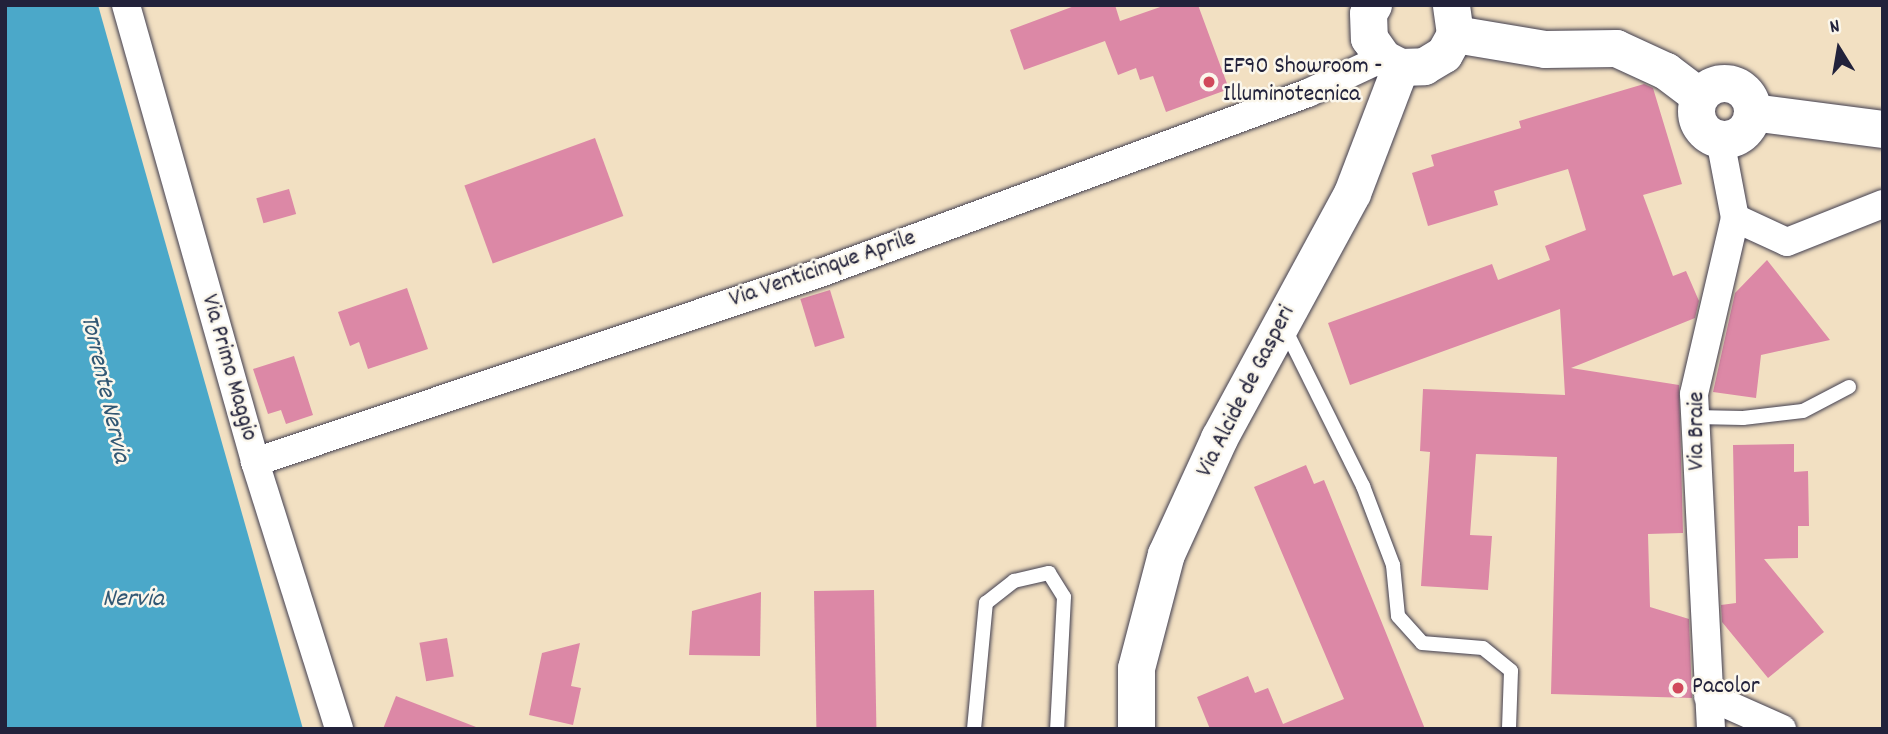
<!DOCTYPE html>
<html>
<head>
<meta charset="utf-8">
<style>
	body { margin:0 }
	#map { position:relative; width:1888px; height:734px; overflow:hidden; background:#f2e0c2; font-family:Dekko,sans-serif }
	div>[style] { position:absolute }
	.water>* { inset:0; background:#4ba8c9 }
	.building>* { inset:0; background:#dc88a6; transform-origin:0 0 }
	.roads { filter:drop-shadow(0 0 2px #413e4f) drop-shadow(0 0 2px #413e4f) }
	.service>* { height:14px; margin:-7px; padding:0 7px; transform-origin:7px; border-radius:7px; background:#fff }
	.minor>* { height:28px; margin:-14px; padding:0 14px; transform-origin:14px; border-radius:14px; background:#fff }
	.tertiary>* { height:37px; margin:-18.5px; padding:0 18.5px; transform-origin:18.5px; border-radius:18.5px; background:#fff }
	.tertiary>.ring { margin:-18.5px; padding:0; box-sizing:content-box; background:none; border:37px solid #fff; border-radius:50% }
	.dots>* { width:19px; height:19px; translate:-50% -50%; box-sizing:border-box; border:4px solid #fbf7ec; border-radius:50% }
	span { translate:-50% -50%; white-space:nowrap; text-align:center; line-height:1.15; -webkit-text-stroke:5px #fbf7ec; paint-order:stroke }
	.poi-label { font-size:24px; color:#22223b }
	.left { translate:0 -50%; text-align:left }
	.street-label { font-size:24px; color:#22223b }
	.water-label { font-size:26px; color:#325874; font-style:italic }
	.frame { position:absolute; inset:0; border:7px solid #22223b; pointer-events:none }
	.north { position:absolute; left:1804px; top:14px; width:70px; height:70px; -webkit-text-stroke:5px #fbf7ec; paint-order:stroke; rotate:349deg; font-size:19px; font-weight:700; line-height:28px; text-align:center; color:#22223b }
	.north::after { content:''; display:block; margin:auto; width:24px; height:32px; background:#22223b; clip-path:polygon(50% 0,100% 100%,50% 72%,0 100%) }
</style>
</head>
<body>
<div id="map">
	<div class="water">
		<div style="clip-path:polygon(5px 5px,98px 5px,303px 729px,5px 729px)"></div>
	</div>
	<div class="building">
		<div style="clip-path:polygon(1077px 5px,1115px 5px,1120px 21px,1166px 5px,1198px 5px,1229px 89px,1166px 112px,1153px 76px,1140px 80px,1136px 68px,1118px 75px,1105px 41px,1024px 70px,1010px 30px)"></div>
		<div style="clip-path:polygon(1644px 84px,1653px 88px,1682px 184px,1643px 195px,1673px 276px,1686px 271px,1699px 301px,1695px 318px,1571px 368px,1679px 385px,1683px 533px,1648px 534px,1650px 607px,1689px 619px,1692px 698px,1551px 694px,1557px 457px,1476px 454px,1470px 535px,1492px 536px,1488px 590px,1421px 586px,1430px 452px,1420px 451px,1423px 389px,1565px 395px,1560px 309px,1350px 385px,1328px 323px,1492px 264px,1498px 280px,1550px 260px,1545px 246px,1586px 230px,1568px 169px,1494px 191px,1498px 205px,1428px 226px,1412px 173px,1434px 166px,1431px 155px,1521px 128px,1519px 121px)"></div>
		<div style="left:595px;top:138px;width:83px;height:139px;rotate:70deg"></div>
		<div style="left:289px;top:189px;width:26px;height:34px;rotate:74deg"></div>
		<div style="clip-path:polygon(1767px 260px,1830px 340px,1761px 355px,1756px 398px,1713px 392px,1735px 293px)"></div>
		<div style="clip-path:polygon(407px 288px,428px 349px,368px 369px,359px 342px,350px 346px,338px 312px)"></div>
		<div style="left:830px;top:290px;width:50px;height:31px;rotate:73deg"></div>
		<div style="clip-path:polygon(294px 356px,313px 415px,286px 424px,281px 410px,268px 414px,253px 369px)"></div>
		<div style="clip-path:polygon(1794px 444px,1794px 472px,1808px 471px,1809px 526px,1798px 526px,1798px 558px,1764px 559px,1824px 632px,1768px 678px,1722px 622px,1721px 605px,1736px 603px,1733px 445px)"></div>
		<div style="clip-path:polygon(1306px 465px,1314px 484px,1324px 480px,1425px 729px,1210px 729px,1197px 697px,1248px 676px,1255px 693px,1268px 688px,1283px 724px,1344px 699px,1254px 487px)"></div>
		<div style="left:874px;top:590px;width:139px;height:60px;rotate:89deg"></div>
		<div style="clip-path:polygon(761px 592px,760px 656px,689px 655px,692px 611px)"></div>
		<div style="left:447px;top:638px;width:39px;height:28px;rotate:80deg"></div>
		<div style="clip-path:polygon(580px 643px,571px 686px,581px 688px,573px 725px,529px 715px,542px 653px)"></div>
		<div style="clip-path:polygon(396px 696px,476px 727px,476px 729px,383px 729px)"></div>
	</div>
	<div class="roads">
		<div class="service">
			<div style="left:1284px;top:327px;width:178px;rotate:63.6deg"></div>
			<div style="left:1363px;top:486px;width:85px;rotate:69.2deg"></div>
			<div style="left:1393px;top:565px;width:51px;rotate:84.4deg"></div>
			<div style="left:1398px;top:616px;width:36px;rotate:48deg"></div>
			<div style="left:1422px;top:643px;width:61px;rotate:4.7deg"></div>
			<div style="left:1483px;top:648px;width:36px;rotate:39deg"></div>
			<div style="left:1511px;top:671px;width:58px;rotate:92deg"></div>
			<div style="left:1695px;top:417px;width:48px;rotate:1.2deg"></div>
			<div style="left:1743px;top:418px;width:60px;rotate:-6.7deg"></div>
			<div style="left:1803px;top:411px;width:52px;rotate:-27.6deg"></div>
			<div style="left:974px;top:729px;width:127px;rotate:-84.6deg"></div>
			<div style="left:986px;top:603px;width:36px;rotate:-38deg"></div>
			<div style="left:1014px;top:581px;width:36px;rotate:-13deg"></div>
			<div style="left:1049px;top:573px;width:28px;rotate:58deg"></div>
			<div style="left:1064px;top:597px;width:132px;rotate:93deg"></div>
		</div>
		<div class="minor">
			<div style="left:126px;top:5px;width:475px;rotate:74.2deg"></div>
			<div style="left:255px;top:462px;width:280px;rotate:72.5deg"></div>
			<div style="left:1735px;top:218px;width:57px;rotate:24.8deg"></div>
			<div style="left:1787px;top:242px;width:103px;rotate:-21.6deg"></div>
			<div style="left:255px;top:462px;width:599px;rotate:-18.5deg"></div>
			<div style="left:823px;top:272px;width:517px;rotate:-20.26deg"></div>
			<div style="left:1308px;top:93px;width:83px;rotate:-25deg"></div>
			<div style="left:1708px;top:696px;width:81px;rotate:24deg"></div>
			<div style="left:1711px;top:729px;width:335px;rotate:-92.9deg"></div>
			<div style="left:1694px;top:394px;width:181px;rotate:-76.9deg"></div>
			<div style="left:1735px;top:218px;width:80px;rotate:-100.8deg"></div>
		</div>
		<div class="tertiary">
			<div style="left:1373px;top:5px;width:9px;rotate:122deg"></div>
			<div style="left:1368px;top:13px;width:25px;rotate:88deg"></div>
			<div style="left:1369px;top:38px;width:24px;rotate:55deg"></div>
			<div style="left:1383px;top:58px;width:19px;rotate:28deg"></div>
			<div style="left:1400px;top:67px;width:24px;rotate:-2deg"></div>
			<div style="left:1424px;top:66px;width:23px;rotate:-31deg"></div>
			<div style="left:1444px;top:54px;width:23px;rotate:-61deg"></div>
			<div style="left:1455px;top:34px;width:29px;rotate:-98deg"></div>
			<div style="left:1455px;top:34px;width:91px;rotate:9.5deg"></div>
			<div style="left:1545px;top:49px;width:71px;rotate:-0.8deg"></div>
			<div style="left:1616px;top:48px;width:55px;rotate:24.7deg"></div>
			<div style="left:1666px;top:71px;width:41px;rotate:37.1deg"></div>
			<div class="ring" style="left:1696px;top:83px;width:19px;height:19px"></div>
			<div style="left:1752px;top:112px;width:132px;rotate:7.4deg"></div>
			<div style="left:1136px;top:729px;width:61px;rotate:-90deg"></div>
			<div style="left:1136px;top:668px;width:118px;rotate:-75.3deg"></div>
			<div style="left:1166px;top:554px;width:128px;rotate:-65.4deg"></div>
			<div style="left:1219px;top:438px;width:279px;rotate:-61.5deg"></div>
			<div style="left:1352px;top:193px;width:135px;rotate:-69.1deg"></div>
		</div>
	</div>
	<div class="dots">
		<div style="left:1209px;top:82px;background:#d1495b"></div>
		<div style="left:1678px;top:688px;background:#d1495b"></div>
	</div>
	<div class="poi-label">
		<span class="left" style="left:1223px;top:82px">EF90 Showroom -<br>Illuminotecnica</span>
		<span class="left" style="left:1692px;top:688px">Pacolor</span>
	</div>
	<div class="street-label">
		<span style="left:823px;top:270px;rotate:-19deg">Via Venticinque Aprile</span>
		<span style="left:228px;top:368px;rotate:74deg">Via Primo Maggio</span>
		<span style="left:1247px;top:392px;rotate:-63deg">Via Alcide de Gasperi</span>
		<span style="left:1698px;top:431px;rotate:-90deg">Via Braie</span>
	</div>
	<div class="water-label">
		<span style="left:104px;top:389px;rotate:77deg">Torrente Nervia</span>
		<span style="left:133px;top:600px">Nervia</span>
	</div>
	<div class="frame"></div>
	<div class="north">N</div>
</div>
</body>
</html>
